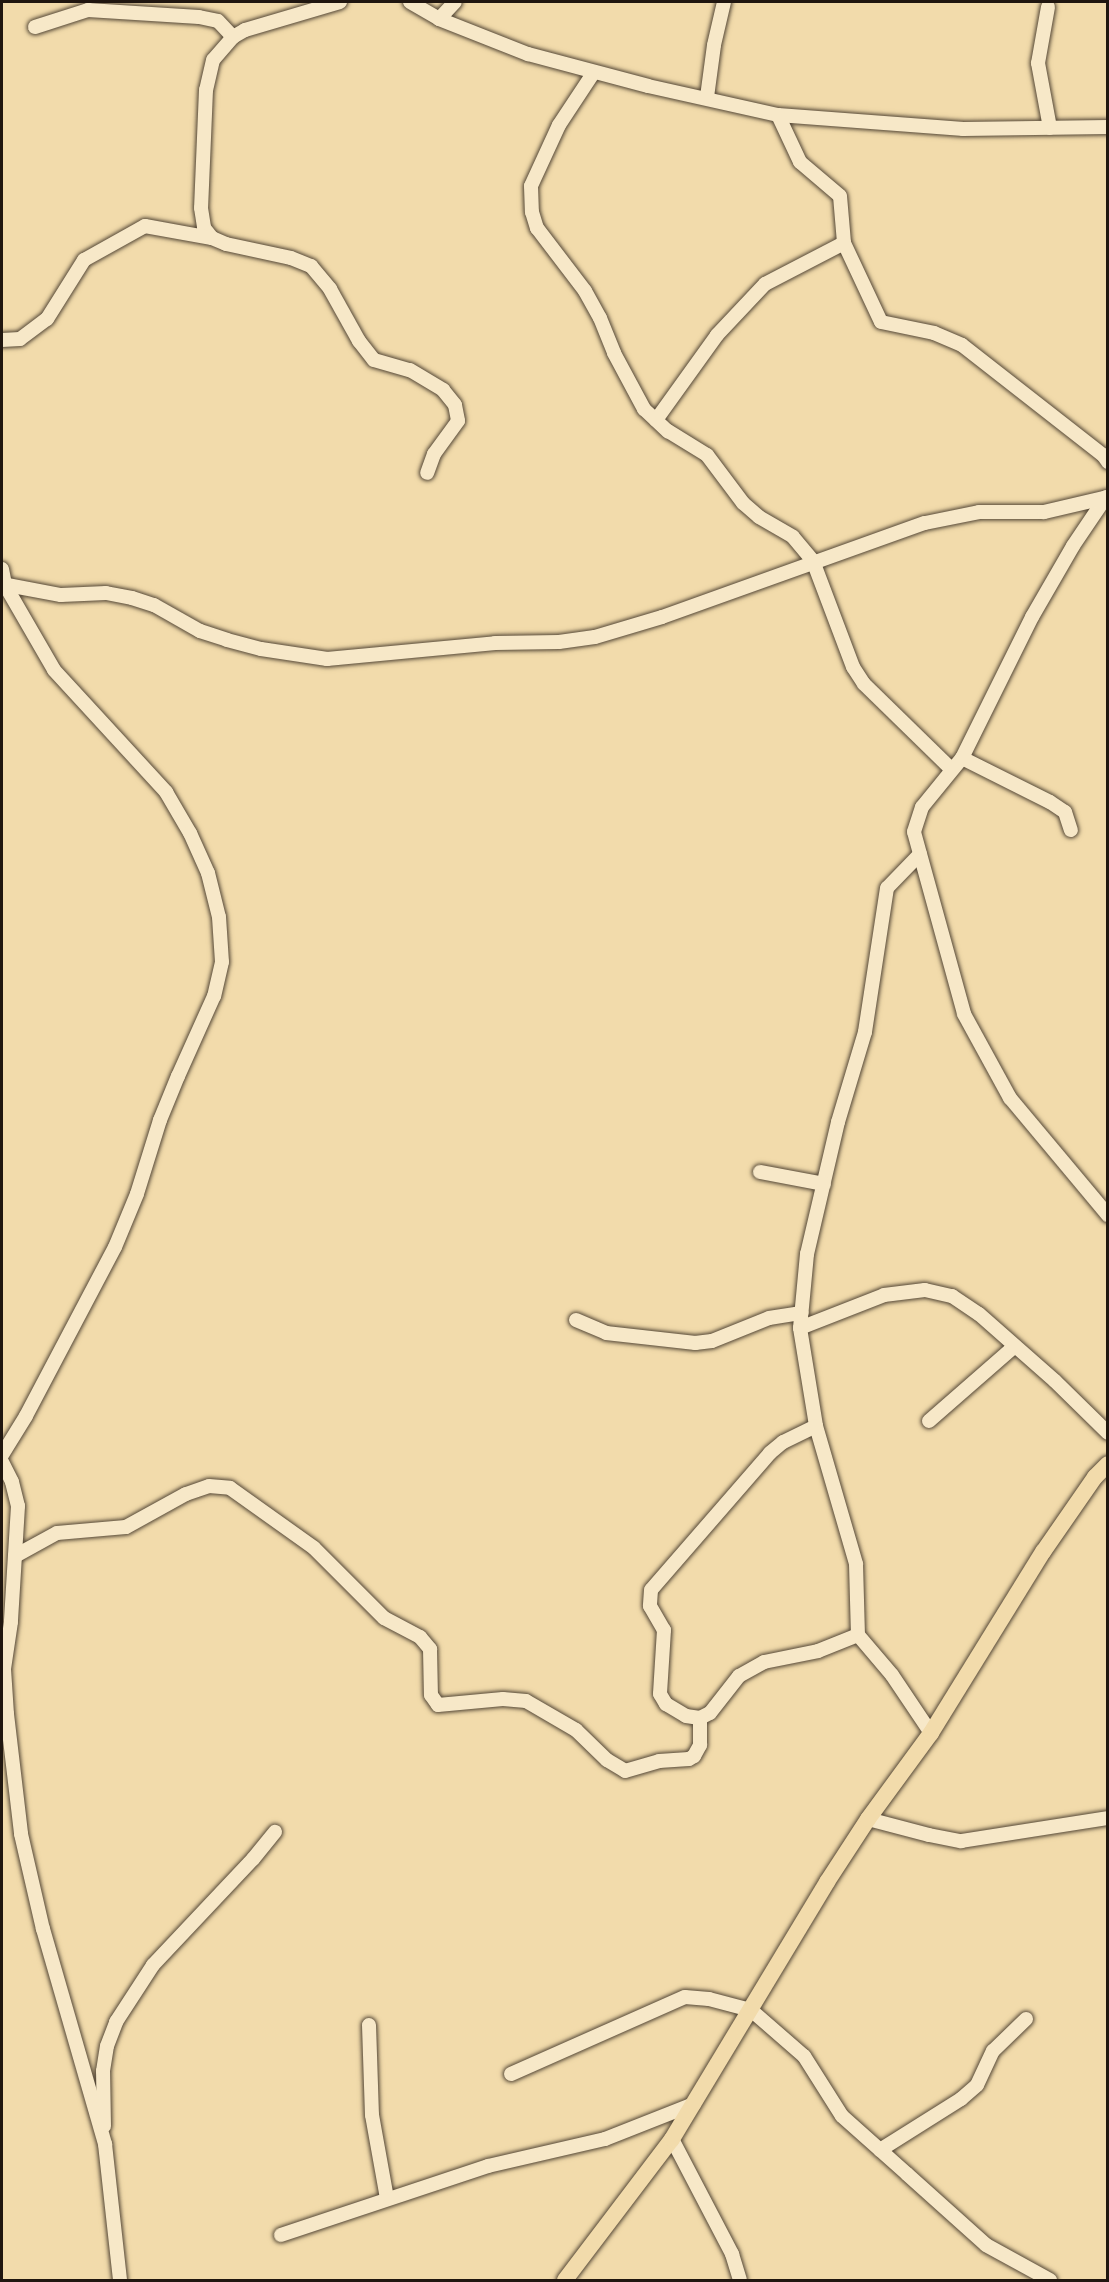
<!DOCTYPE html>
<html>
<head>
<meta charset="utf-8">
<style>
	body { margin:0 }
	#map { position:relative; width:1109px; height:2282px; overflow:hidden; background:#f2dbab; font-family:"Sorts Mill Goudy",serif }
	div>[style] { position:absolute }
	.roads { filter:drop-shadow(0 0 2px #544736) drop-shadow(0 0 2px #544736) }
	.minor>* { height:14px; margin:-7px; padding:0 7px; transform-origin:7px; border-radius:7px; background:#f7e8c8 }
	.major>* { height:16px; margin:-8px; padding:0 8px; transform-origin:8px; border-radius:8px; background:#f2dbab }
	span { translate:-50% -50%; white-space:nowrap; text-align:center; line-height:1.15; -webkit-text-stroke:6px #f7e8c8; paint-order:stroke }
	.frame { position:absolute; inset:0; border:3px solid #20160f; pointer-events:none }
</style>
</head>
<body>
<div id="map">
	<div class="roads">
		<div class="minor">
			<div style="left:340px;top:2px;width:99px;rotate:163.6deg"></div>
			<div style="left:245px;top:30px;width:14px;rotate:150deg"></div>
			<div style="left:233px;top:37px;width:30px;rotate:131deg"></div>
			<div style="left:213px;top:60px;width:31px;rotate:103deg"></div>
			<div style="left:206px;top:90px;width:118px;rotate:92.4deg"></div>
			<div style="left:201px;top:208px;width:20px;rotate:81deg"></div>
			<div style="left:204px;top:228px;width:13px;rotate:51deg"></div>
			<div style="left:212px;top:238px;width:15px;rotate:23deg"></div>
			<div style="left:226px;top:244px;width:66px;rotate:12.2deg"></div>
			<div style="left:291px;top:258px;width:22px;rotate:22deg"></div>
			<div style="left:311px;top:266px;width:30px;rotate:50deg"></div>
			<div style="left:330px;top:289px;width:60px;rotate:60.9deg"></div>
			<div style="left:359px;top:341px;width:24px;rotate:52deg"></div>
			<div style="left:374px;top:360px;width:37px;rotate:16deg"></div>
			<div style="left:410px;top:370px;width:39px;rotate:31deg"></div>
			<div style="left:443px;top:390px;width:19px;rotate:51deg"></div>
			<div style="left:455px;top:405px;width:16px;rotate:79deg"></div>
			<div style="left:458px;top:421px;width:41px;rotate:126deg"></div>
			<div style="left:434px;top:454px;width:20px;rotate:110deg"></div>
			<div style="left:410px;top:2px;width:34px;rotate:30deg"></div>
			<div style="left:439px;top:19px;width:96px;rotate:21.5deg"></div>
			<div style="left:528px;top:54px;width:124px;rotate:14.9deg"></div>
			<div style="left:648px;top:86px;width:133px;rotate:12.6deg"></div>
			<div style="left:778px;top:115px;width:186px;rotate:4.3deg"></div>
			<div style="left:963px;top:129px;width:145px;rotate:-0.8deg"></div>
			<div style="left:1048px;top:7px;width:57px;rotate:100.1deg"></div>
			<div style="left:1038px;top:63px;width:66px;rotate:79.5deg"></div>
			<div style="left:439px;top:19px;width:23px;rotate:-47deg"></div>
			<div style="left:35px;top:27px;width:56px;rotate:-17.8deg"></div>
			<div style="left:88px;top:10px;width:111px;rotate:3.6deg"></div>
			<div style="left:199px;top:17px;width:19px;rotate:12deg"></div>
			<div style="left:218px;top:21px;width:22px;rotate:47deg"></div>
			<div style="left:594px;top:72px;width:64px;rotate:123.4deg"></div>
			<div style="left:559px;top:125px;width:67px;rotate:114.7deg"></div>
			<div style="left:531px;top:186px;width:26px;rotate:88deg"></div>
			<div style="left:532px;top:212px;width:17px;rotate:73deg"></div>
			<div style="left:537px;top:228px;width:79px;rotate:52.7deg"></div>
			<div style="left:585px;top:291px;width:31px;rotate:61deg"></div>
			<div style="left:600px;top:318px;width:38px;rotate:68deg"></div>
			<div style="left:614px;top:353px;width:64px;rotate:61.8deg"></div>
			<div style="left:644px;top:409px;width:33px;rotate:43deg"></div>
			<div style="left:668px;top:431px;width:46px;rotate:31.6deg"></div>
			<div style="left:707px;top:455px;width:60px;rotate:53.1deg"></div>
			<div style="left:743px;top:503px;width:21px;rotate:41deg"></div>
			<div style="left:759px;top:517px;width:39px;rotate:30deg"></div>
			<div style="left:793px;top:537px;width:31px;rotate:50deg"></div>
			<div style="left:813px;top:561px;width:113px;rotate:69.3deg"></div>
			<div style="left:853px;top:667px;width:20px;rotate:57deg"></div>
			<div style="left:864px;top:684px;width:122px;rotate:44.3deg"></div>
			<div style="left:707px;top:97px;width:52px;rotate:-82.3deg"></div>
			<div style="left:714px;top:45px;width:44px;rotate:-76.9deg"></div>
			<div style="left:778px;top:115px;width:52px;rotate:64.9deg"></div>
			<div style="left:800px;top:162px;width:52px;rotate:40.4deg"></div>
			<div style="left:840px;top:196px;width:47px;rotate:85.1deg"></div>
			<div style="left:844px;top:243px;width:87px;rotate:64.9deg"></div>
			<div style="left:881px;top:322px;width:54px;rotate:11.7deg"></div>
			<div style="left:934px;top:333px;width:30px;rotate:23deg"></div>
			<div style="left:962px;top:345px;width:179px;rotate:38deg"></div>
			<div style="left:1103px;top:455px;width:9px;rotate:54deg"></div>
			<div style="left:2px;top:340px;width:18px;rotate:-3deg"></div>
			<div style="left:20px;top:339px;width:34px;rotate:-37deg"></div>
			<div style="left:47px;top:319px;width:70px;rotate:-57.9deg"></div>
			<div style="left:84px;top:260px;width:70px;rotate:-29.1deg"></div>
			<div style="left:145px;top:226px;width:68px;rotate:10.2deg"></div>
			<div style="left:656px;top:420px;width:105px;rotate:-54.3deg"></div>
			<div style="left:717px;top:335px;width:70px;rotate:-46.7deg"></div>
			<div style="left:765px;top:284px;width:89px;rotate:-27.4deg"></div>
			<div style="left:1106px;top:497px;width:59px;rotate:124deg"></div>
			<div style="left:1073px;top:546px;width:82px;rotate:120deg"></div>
			<div style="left:1032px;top:617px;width:157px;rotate:116.4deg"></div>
			<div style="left:962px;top:758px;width:63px;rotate:129.2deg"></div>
			<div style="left:922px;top:807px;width:26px;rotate:108deg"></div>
			<div style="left:914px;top:832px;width:189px;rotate:74.6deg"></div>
			<div style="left:964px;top:1014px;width:96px;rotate:61.3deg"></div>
			<div style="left:1010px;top:1098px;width:153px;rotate:50.1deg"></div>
			<div style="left:2px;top:569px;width:16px;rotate:79deg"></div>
			<div style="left:5px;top:585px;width:98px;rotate:60deg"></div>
			<div style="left:54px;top:670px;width:166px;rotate:47.4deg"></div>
			<div style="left:166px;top:792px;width:48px;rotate:59.7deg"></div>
			<div style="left:190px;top:833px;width:44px;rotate:65.8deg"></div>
			<div style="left:208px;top:873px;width:45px;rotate:76deg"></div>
			<div style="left:219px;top:917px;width:45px;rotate:86.2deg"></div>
			<div style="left:222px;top:962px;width:35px;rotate:103deg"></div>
			<div style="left:214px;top:996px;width:88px;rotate:114.2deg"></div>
			<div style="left:178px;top:1076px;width:48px;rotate:112.2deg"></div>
			<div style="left:160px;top:1120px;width:77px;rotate:107.3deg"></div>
			<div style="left:137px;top:1194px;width:57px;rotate:112.5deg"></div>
			<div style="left:115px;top:1247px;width:191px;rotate:117.8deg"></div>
			<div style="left:26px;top:1416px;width:46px;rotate:121.6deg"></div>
			<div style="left:2px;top:584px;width:60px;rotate:10.6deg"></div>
			<div style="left:61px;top:595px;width:45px;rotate:-2.5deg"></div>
			<div style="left:106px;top:593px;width:26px;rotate:11deg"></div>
			<div style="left:132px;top:598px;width:23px;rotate:18deg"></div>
			<div style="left:154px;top:605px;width:53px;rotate:29.5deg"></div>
			<div style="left:200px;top:631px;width:28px;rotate:18deg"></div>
			<div style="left:227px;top:640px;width:35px;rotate:15deg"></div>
			<div style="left:261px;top:649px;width:67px;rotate:8.6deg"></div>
			<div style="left:327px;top:659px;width:169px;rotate:-5.4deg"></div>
			<div style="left:495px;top:643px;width:64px;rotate:-0.9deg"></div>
			<div style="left:559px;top:642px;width:36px;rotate:-8deg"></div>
			<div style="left:595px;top:637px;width:70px;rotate:-16.6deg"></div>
			<div style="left:662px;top:617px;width:279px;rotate:-19.7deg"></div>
			<div style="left:925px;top:523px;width:55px;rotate:-11.5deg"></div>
			<div style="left:979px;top:512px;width:65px"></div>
			<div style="left:1044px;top:512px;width:66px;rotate:-13.2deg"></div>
			<div style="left:962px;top:758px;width:98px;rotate:26.6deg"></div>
			<div style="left:1050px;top:802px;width:18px;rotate:34deg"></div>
			<div style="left:1065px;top:812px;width:19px;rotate:72deg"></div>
			<div style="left:920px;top:854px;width:47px;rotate:134.1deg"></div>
			<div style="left:887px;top:888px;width:146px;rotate:98.7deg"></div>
			<div style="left:865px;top:1032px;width:94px;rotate:106.7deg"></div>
			<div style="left:838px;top:1122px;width:136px;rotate:103.2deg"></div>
			<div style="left:807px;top:1254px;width:74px;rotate:95.4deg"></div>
			<div style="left:800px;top:1328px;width:99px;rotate:80.7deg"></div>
			<div style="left:816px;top:1426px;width:144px;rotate:73.8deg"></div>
			<div style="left:856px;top:1564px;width:71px;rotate:88.4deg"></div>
			<div style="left:858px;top:1635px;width:52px;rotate:49.6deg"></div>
			<div style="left:892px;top:1675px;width:70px;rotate:56.1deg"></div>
			<div style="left:760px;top:1172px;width:65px;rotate:10.6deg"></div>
			<div style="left:576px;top:1320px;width:33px;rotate:23deg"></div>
			<div style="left:606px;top:1333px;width:90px;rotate:6.4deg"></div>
			<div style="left:695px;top:1343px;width:17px;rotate:-7deg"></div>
			<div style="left:712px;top:1341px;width:61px;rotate:-22deg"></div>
			<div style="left:769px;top:1318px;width:33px;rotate:-9deg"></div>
			<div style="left:800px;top:1328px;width:90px;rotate:-21.4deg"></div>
			<div style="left:884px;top:1295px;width:41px;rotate:-7deg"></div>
			<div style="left:925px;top:1290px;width:28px;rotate:13deg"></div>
			<div style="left:952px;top:1296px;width:32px;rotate:34deg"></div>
			<div style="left:979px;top:1314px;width:101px;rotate:41.4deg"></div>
			<div style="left:1055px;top:1381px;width:74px;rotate:44.5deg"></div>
			<div style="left:929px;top:1421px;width:114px;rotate:-41.1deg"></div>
			<div style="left:816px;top:1426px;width:37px;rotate:154deg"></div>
			<div style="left:783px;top:1442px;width:17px;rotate:140deg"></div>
			<div style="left:770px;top:1453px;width:181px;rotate:131deg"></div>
			<div style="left:651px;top:1590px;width:16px;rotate:94deg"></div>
			<div style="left:650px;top:1606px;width:28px;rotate:60deg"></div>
			<div style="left:664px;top:1630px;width:64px;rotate:93.6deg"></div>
			<div style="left:660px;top:1694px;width:12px;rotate:59deg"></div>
			<div style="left:666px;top:1704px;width:23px;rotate:31deg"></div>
			<div style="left:686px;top:1716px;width:14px;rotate:8deg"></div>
			<div style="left:700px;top:1718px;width:11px;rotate:-27deg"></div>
			<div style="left:710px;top:1713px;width:47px;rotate:-51.9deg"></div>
			<div style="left:739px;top:1676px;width:29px;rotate:-29deg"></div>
			<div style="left:764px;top:1662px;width:55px;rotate:-11.5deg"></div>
			<div style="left:818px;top:1651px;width:43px;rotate:-21.8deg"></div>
			<div style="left:2px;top:1462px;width:22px;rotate:63deg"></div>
			<div style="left:12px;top:1482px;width:25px;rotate:76deg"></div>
			<div style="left:18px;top:1506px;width:116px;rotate:93.5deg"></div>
			<div style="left:11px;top:1622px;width:48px;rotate:98.5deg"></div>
			<div style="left:4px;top:1669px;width:45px;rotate:86.2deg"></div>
			<div style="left:7px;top:1714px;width:121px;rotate:83.3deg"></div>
			<div style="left:21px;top:1834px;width:98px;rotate:77deg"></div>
			<div style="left:43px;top:1929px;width:224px;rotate:73.9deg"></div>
			<div style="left:105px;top:2144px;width:137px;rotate:83.7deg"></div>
			<div style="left:15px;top:1556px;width:48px;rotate:-28.7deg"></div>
			<div style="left:57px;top:1533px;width:69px;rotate:-5deg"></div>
			<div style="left:126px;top:1527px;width:68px;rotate:-28.8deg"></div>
			<div style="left:186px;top:1494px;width:24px;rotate:-19deg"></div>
			<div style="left:209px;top:1486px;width:21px;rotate:5deg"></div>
			<div style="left:230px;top:1488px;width:103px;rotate:35.5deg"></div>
			<div style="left:314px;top:1548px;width:99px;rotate:45deg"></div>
			<div style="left:384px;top:1618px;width:41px;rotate:27.8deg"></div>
			<div style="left:420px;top:1637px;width:16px;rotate:50deg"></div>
			<div style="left:430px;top:1649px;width:46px;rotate:88.8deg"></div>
			<div style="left:431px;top:1695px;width:12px;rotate:55deg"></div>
			<div style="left:438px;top:1705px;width:65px;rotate:-5.3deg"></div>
			<div style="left:503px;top:1699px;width:23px;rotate:5deg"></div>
			<div style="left:526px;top:1701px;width:58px;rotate:30.1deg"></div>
			<div style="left:576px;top:1730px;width:43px;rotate:44.1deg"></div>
			<div style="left:607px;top:1760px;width:21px;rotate:31deg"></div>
			<div style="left:625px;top:1771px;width:35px;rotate:-16deg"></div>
			<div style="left:659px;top:1761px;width:30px;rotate:-4deg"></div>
			<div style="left:689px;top:1759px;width:6px;rotate:-31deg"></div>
			<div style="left:694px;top:1756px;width:13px;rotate:-61deg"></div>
			<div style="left:700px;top:1745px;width:27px;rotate:-90deg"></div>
			<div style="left:868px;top:1819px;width:63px;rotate:14.7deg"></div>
			<div style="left:929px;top:1835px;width:33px;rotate:11deg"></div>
			<div style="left:961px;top:1841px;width:149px;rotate:-8.9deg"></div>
			<div style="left:369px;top:2025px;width:90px;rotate:88.1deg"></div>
			<div style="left:372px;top:2115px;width:84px;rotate:79.8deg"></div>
			<div style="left:511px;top:2074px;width:190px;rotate:-23.9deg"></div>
			<div style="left:685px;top:1997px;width:24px;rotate:5deg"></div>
			<div style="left:709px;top:1999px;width:43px;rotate:14.7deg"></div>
			<div style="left:751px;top:2010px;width:70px;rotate:41deg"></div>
			<div style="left:804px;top:2056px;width:71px;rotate:57.7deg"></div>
			<div style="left:842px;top:2116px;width:87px;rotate:41.7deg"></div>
			<div style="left:907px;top:2174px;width:106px;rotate:41.9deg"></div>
			<div style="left:986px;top:2245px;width:73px;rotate:28.7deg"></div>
			<div style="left:104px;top:2126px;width:55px;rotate:-91deg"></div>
			<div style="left:103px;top:2071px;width:25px;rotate:-81deg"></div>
			<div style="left:107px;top:2046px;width:26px;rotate:-69deg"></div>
			<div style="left:116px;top:2022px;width:68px;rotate:-57deg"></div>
			<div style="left:153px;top:1965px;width:146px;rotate:-46.7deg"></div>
			<div style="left:253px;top:1859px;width:35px;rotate:-51deg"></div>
			<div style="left:672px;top:2139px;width:130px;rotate:62.4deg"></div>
			<div style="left:732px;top:2254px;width:27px;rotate:73deg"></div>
			<div style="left:880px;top:2150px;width:96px;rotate:-32.2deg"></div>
			<div style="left:961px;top:2099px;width:21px;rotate:-41deg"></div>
			<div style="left:977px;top:2085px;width:38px;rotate:-65deg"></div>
			<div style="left:993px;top:2051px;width:46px;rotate:-44.1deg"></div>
			<div style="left:281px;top:2235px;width:218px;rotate:-18.4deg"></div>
			<div style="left:488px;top:2166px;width:120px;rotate:-13deg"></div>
			<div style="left:605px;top:2139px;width:96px;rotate:-21.5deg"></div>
		</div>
		<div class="major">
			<div style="left:565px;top:2280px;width:177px;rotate:-52.8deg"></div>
			<div style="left:672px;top:2139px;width:300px;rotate:-58.9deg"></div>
			<div style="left:827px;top:1882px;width:75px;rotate:-56.9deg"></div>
			<div style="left:868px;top:1819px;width:107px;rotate:-53.8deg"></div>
			<div style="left:931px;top:1733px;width:213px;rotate:-58.3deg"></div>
			<div style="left:1043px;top:1552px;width:91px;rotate:-55.3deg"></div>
			<div style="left:1095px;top:1477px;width:18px;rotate:-45deg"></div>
		</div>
	</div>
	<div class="frame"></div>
</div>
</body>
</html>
